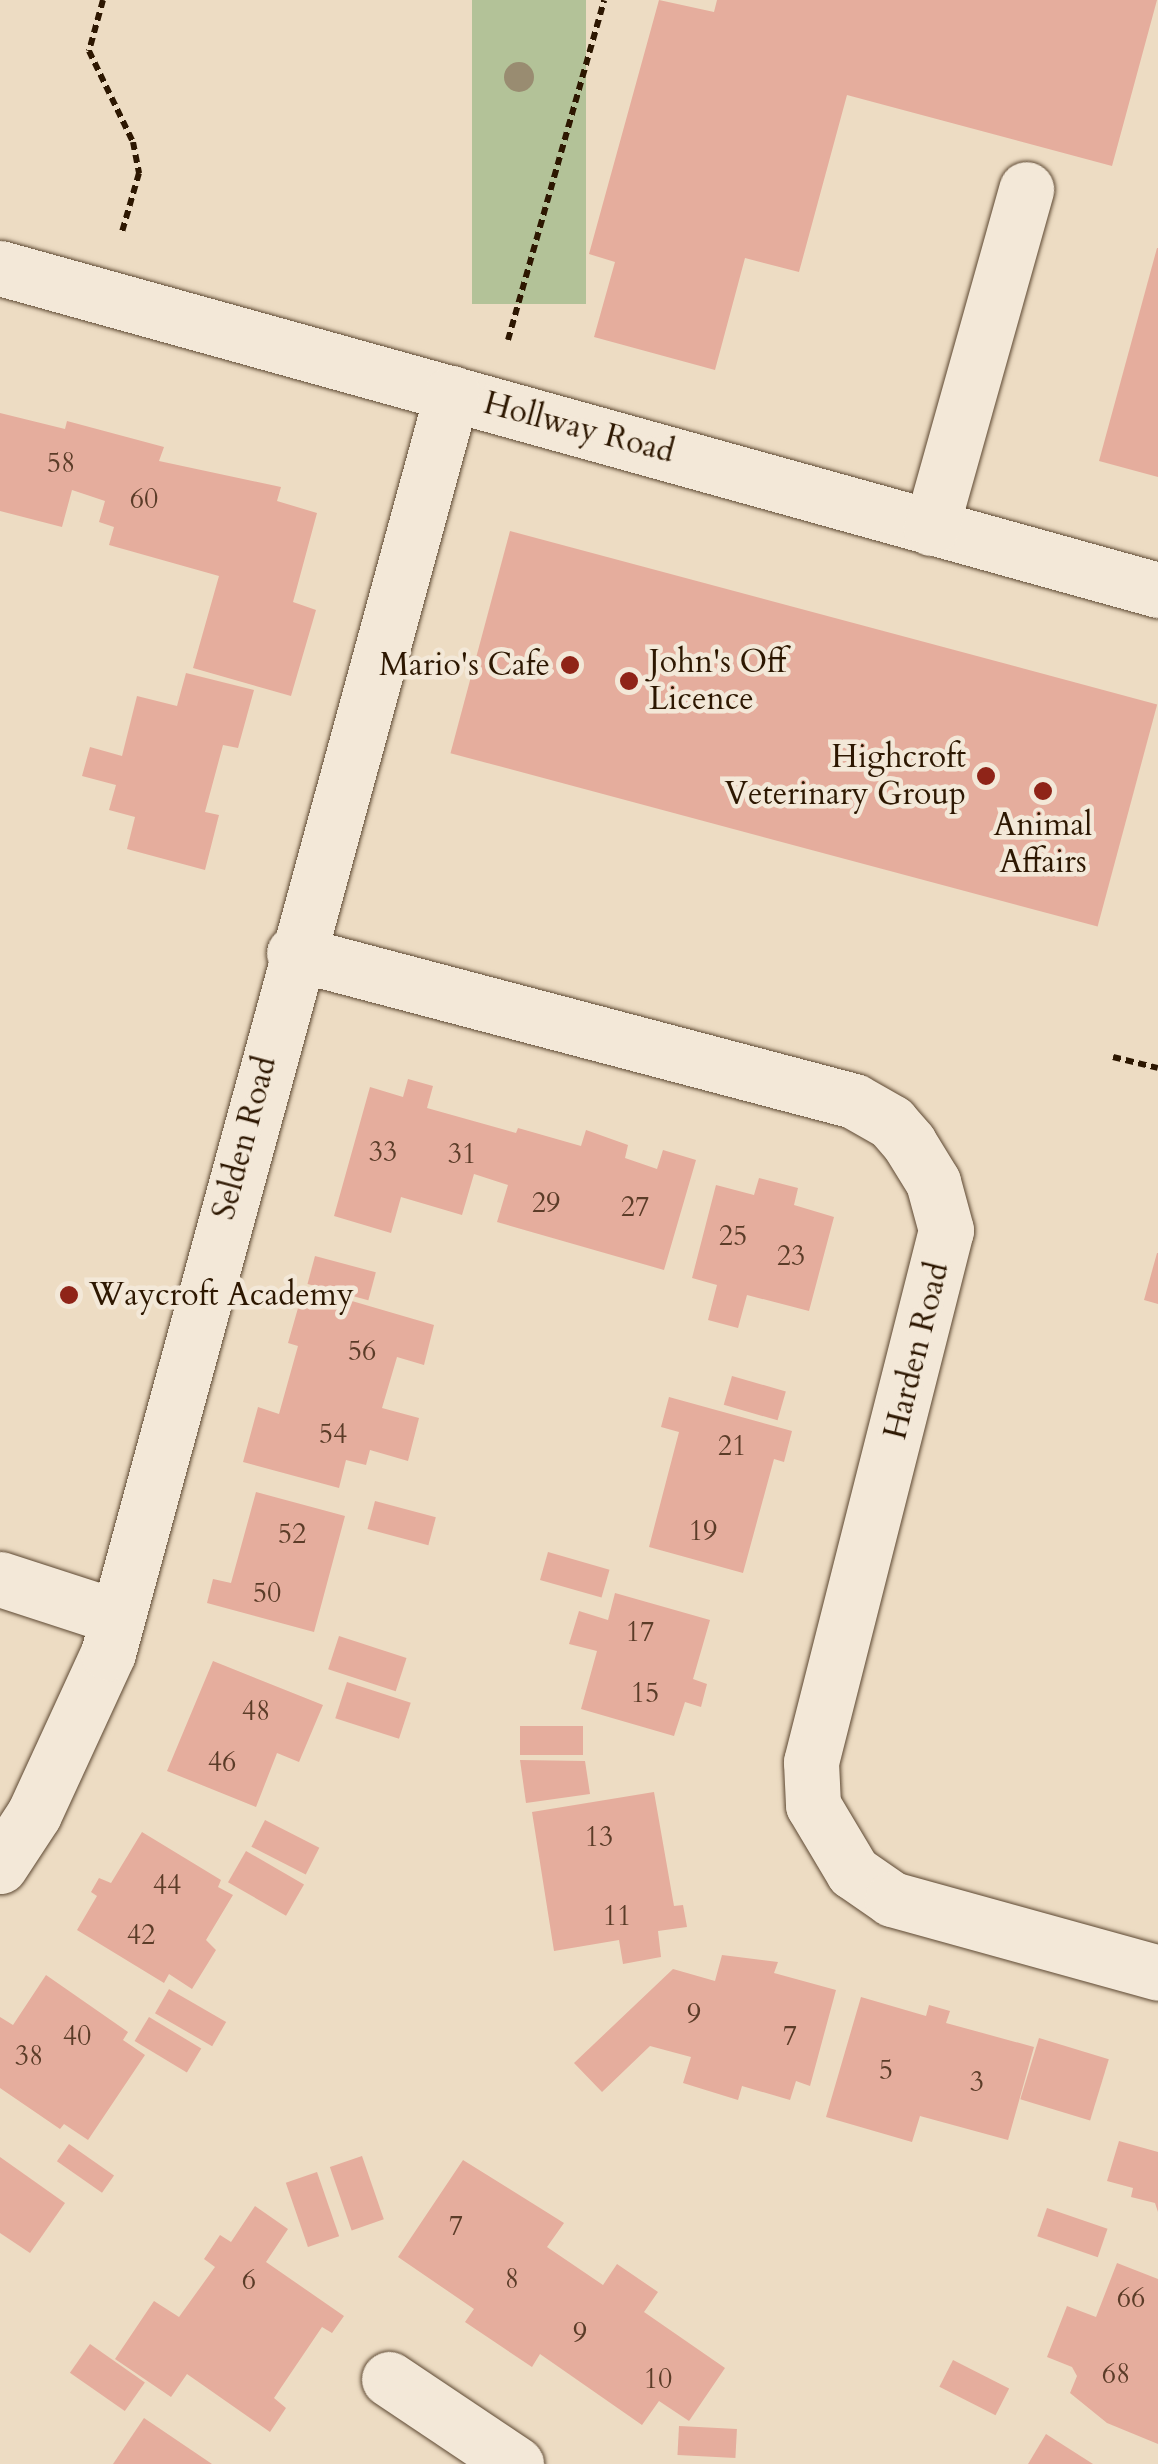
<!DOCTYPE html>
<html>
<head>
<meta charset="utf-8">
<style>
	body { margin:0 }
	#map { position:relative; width:1158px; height:2464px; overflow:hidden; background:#eddcc3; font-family:Cardo,serif }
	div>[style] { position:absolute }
	.green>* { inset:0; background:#b3c298; transform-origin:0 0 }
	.building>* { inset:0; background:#e5ad9d; transform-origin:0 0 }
	.path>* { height:6px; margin-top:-3px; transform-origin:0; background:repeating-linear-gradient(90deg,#2d1701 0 8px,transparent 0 13px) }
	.roads { filter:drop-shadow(0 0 2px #5d4832) drop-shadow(0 0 2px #5d4832) }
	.minor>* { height:55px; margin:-27.5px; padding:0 27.5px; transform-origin:27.5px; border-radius:27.5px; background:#f3e8d8 }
	.trees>* { width:30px; height:30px; margin:-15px; border-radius:50%; background:#998c71 }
	.dots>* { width:28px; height:28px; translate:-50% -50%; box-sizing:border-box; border:5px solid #f3e8d8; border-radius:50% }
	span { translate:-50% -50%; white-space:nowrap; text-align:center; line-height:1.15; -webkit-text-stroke:9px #f3e8d8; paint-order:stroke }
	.number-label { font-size:28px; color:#5b3c28 }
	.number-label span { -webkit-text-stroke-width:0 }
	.street-label { font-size:32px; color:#2d1701 }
	.poi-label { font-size:32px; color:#2d1701 }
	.left { translate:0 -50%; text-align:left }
	.right { translate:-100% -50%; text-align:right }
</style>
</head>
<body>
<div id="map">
	<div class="green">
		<div style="left:472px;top:0;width:114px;height:304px"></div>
	</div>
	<div class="building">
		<div style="clip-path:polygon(659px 0,714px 12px,717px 0,1157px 0,1112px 166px,847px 95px,799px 272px,745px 258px,715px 370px,594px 337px,615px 262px,589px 254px)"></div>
		<div style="clip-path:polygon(1157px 248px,1158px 248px,1158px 477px,1099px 461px)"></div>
		<div style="clip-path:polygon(0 413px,65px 429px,67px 421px,164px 447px,159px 461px,281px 487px,277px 501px,317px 513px,293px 602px,316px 610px,291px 696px,193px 668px,219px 576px,109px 545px,114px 527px,99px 522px,105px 501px,72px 490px,62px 527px,0 511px)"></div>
		<div style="left:510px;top:531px;width:670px;height:230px;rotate:15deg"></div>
		<div style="clip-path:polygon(186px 673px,254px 690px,238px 748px,223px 745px,205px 812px,219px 815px,205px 870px,127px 849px,135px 817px,109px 810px,116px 785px,82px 776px,90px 747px,122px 756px,137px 696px,177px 706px)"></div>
		<div style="clip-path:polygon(408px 1079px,433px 1086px,427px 1108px,516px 1133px,518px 1128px,581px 1146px,586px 1130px,628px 1145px,625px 1158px,657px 1169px,663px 1150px,696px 1160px,664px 1270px,497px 1222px,508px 1185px,474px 1174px,462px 1215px,401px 1197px,391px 1233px,334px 1216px,370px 1087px,403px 1097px)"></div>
		<div style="clip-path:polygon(759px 1178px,798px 1188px,794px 1205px,834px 1217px,809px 1311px,747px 1295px,738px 1328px,708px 1320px,717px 1285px,692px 1278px,716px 1185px,754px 1195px)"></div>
		<div style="clip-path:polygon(1157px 1253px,1158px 1253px,1158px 1304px,1144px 1300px)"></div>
		<div style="left:315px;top:1256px;width:63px;height:29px;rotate:15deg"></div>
		<div style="clip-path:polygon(304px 1287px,434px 1325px,424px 1365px,397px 1357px,382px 1408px,419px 1418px,408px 1461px,370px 1450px,366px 1465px,346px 1460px,339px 1488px,243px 1462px,258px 1407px,279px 1414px,298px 1346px,288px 1343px)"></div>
		<div style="left:732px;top:1376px;width:56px;height:30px;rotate:16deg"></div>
		<div style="clip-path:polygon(669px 1397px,792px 1431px,784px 1462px,774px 1459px,743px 1573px,649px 1547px,679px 1432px,661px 1427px)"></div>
		<div style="clip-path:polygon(256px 1492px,345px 1516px,314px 1632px,207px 1603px,213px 1579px,231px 1583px)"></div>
		<div style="left:375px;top:1501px;width:63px;height:29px;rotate:15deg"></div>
		<div style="left:548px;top:1552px;width:64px;height:29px;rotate:16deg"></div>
		<div style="clip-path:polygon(615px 1593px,710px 1620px,693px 1679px,707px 1684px,701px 1707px,685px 1702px,674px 1736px,581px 1709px,597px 1651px,569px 1644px,579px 1611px,608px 1620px)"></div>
		<div style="left:339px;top:1636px;width:71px;height:35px;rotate:18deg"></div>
		<div style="clip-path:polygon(213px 1661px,323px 1705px,299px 1762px,277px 1753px,256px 1807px,167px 1771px)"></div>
		<div style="left:347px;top:1682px;width:67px;height:38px;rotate:18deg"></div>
		<div style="left:520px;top:1726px;width:63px;height:29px"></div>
		<div style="clip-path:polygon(520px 1760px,585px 1761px,590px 1794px,526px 1803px)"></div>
		<div style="clip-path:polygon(654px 1792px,674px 1906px,683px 1905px,687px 1927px,658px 1931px,661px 1957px,623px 1964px,619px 1940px,554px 1951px,532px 1812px)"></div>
		<div style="left:265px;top:1820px;width:61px;height:30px;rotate:27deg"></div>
		<div style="clip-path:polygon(142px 1832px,221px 1880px,218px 1887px,233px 1895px,206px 1940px,216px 1950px,192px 1989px,169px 1974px,164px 1983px,77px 1930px,97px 1896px,91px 1892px,99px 1878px,111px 1883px)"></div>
		<div style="left:246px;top:1851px;width:67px;height:36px;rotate:30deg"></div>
		<div style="clip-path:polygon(722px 1955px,778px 1962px,774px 1973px,836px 1990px,810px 2086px,796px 2081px,790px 2100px,742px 2086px,738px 2100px,683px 2083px,691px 2057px,650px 2046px,602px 2092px,574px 2063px,673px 1969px,715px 1981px)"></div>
		<div style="clip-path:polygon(46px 1975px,128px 2032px,123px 2040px,145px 2055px,88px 2140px,64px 2124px,60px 2129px,0 2088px,0 2017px,13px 2025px)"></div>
		<div style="left:169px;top:1989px;width:66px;height:28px;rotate:30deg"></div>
		<div style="clip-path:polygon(861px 1997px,926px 2016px,929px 2005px,950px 2011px,946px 2023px,1034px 2047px,1008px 2140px,920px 2116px,912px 2142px,826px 2117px)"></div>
		<div style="left:149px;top:2017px;width:61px;height:28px;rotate:31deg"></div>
		<div style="left:1039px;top:2038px;width:73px;height:64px;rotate:17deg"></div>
		<div style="clip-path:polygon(1119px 2141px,1158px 2152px,1158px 2212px,1155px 2203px,1131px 2197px,1133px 2188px,1107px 2181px)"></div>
		<div style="left:69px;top:2144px;width:55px;height:21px;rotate:35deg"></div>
		<div style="left:362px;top:2156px;width:67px;height:34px;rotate:71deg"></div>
		<div style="clip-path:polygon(0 2157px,65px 2203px,30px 2253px,0 2233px)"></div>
		<div style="clip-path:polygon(463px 2160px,564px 2223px,547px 2247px,603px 2285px,617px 2264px,658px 2292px,644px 2312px,725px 2368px,689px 2421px,659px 2401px,642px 2425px,540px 2354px,532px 2367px,465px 2322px,474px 2309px,398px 2257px)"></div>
		<div style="left:317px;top:2172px;width:68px;height:33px;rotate:71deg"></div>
		<div style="clip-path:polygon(255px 2206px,288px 2229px,266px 2262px,344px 2316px,332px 2333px,322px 2327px,274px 2398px,286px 2408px,270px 2432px,187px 2374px,171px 2397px,115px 2359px,154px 2301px,179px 2317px,215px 2267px,204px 2259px,220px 2235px,231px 2242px)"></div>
		<div style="left:1047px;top:2208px;width:64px;height:30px;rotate:19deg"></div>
		<div style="clip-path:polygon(1117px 2263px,1158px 2279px,1158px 2444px,1107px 2423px,1070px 2393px,1077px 2376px,1072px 2367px,1047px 2357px,1067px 2306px,1096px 2317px)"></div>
		<div style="left:90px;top:2344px;width:67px;height:35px;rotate:35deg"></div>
		<div style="left:953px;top:2360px;width:63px;height:30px;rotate:27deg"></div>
		<div style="clip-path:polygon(144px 2418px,212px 2464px,113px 2464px)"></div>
		<div style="left:679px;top:2426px;width:58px;height:29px;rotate:3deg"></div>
		<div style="clip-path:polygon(1046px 2434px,1093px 2464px,1028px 2464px)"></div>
	</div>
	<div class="path">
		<div style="left:103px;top:0;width:53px;rotate:105.4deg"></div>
		<div style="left:89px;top:51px;width:101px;rotate:64.2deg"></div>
		<div style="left:133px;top:142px;width:32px;rotate:79deg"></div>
		<div style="left:139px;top:173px;width:61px;rotate:106.1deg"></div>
		<div style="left:508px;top:340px;width:353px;rotate:-74.2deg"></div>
		<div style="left:1113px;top:1057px;width:46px;rotate:13.7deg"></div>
	</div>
	<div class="roads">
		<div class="minor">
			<div style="left:0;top:268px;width:1202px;rotate:15.54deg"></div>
			<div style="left:931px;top:528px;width:352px;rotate:-74.3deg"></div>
			<div style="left:294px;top:953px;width:579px;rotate:14.8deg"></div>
			<div style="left:854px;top:1101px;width:43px;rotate:29.6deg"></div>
			<div style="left:891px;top:1122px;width:28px;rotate:49deg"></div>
			<div style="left:909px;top:1143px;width:46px;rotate:58.4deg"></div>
			<div style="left:933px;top:1182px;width:50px;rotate:74.8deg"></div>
			<div style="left:946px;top:1230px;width:549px;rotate:104.24deg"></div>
			<div style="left:811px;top:1762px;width:43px;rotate:87.3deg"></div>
			<div style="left:813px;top:1805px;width:78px;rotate:59.2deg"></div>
			<div style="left:853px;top:1872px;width:47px;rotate:34.7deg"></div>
			<div style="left:892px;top:1899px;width:276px;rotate:15.5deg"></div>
			<div style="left:0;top:1579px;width:123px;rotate:18deg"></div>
			<div style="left:0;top:1866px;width:62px;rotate:-56.8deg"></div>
			<div style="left:34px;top:1814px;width:177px;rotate:-65.3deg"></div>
			<div style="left:108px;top:1653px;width:1306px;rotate:-74.73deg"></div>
			<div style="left:389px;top:2379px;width:153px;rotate:33.8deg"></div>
		</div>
	</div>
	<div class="trees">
		<div style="left:519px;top:77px"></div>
	</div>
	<div class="dots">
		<div style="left:570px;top:665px;background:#8f2418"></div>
		<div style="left:629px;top:681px;background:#8f2418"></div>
		<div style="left:986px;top:776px;background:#8f2418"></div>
		<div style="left:1043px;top:791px;background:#8f2418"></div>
		<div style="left:69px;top:1295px;background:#8f2418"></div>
	</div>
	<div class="number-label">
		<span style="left:61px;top:463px">58</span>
		<span style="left:144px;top:499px">60</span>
		<span style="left:383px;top:1152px">33</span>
		<span style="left:462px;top:1154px">31</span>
		<span style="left:546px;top:1203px">29</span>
		<span style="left:635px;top:1207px">27</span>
		<span style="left:733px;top:1236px">25</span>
		<span style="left:791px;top:1256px">23</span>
		<span style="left:362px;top:1351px">56</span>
		<span style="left:333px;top:1434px">54</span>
		<span style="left:732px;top:1446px">21</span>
		<span style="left:703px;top:1531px">19</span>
		<span style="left:292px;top:1534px">52</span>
		<span style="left:267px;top:1593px">50</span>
		<span style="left:640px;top:1632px">17</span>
		<span style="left:645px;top:1693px">15</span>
		<span style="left:256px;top:1711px">48</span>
		<span style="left:222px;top:1762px">46</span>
		<span style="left:599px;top:1837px">13</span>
		<span style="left:167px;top:1885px">44</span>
		<span style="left:617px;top:1916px">11</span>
		<span style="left:141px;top:1935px">42</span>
		<span style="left:694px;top:2014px">9</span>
		<span style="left:77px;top:2036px">40</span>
		<span style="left:790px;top:2036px">7</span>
		<span style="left:29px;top:2056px">38</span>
		<span style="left:886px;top:2070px">5</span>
		<span style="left:977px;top:2082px">3</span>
		<span style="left:456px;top:2226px">7</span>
		<span style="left:512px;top:2279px">8</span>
		<span style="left:249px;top:2280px">6</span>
		<span style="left:1131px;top:2298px">66</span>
		<span style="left:580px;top:2333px">9</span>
		<span style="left:1116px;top:2374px">68</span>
		<span style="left:658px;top:2379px">10</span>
	</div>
	<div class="street-label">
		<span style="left:579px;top:428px;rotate:15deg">Hollway Road</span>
		<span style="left:245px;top:1138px;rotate:-75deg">Selden Road</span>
		<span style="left:917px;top:1351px;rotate:-76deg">Harden Road</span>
	</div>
	<div class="poi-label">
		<span class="left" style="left:649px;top:681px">John's Off<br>Licence</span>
		<span class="right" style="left:550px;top:665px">Mario's Cafe</span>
		<span class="right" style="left:966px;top:776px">Highcroft<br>Veterinary Group</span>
		<span style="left:1043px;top:844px">Animal<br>Affairs</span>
		<span class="left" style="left:89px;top:1295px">Waycroft Academy</span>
	</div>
</div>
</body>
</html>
